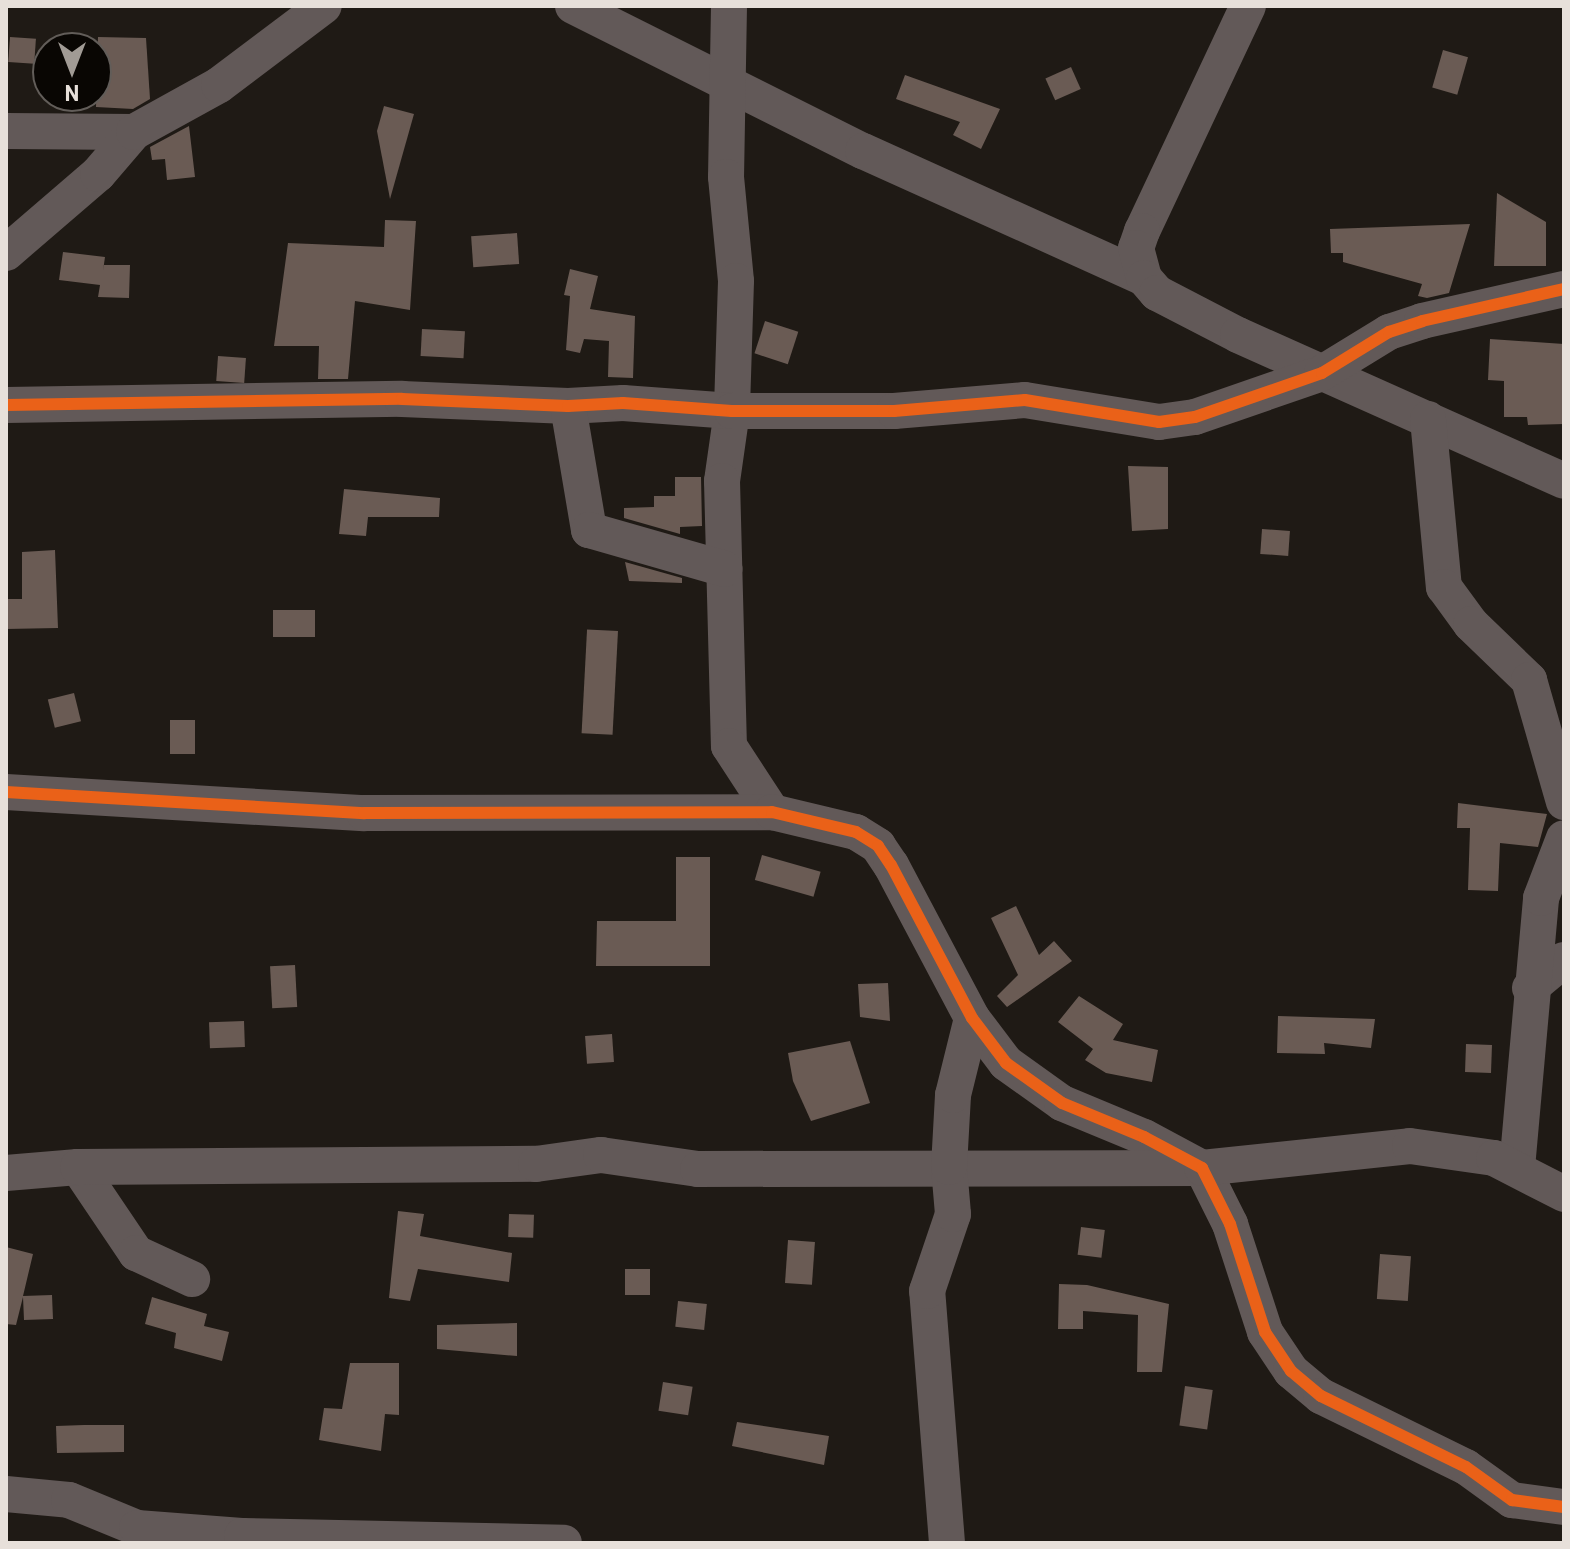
<!DOCTYPE html>
<html>
<head>
<meta charset="utf-8">
<style>
	body { margin:0 }
	#map { position:relative; width:1570px; height:1549px; overflow:hidden; background:#1f1a15; font-family:Barlow,sans-serif }
	div>[style] { position:absolute }
	.building>* { inset:0; background:#6a5b54; transform-origin:0 0 }
	.street>* { height:36px; margin:-18px; padding:0 18px; transform-origin:18px; border-radius:18px; background:#625958 }
	.cycleway>* { height:12px; margin:-6px; padding:0 6px; transform-origin:6px; border-radius:6px; background:#ea6118 }
	span { translate:-50% -50%; white-space:nowrap; text-align:center; line-height:1.15; -webkit-text-stroke:8px #090603; paint-order:stroke }
	.frame { position:absolute; inset:0; border:8px solid #e7e0da; pointer-events:none }
	.north { position:absolute; left:32px; top:32px; width:80px; height:80px; box-sizing:border-box; background:#090603; border:2px solid #625d59; border-radius:50%; rotate:180deg; font-size:22px; font-weight:700; line-height:32px; text-align:center; color:#e7e0da }
	.north::after { content:''; display:block; margin:auto; width:28px; height:36px; background:#a19b95; clip-path:polygon(50% 0,100% 100%,50% 72%,0 100%) }
</style>
</head>
<body>
<div id="map">
	<div class="building">
		<div style="left:10px;top:37px;width:26px;height:25px;rotate:4deg"></div>
		<div style="clip-path:polygon(98px 37px,146px 38px,150px 99px,133px 109px,96px 107px)"></div>
		<div style="left:1443px;top:50px;width:26px;height:39px;rotate:16deg"></div>
		<div style="left:1071px;top:67px;width:24px;height:28px;rotate:66deg"></div>
		<div style="clip-path:polygon(905px 75px,1000px 109px,981px 149px,953px 135px,960px 122px,896px 99px)"></div>
		<div style="clip-path:polygon(384px 106px,414px 114px,390px 199px,377px 131px)"></div>
		<div style="clip-path:polygon(189px 126px,195px 177px,167px 180px,165px 159px,152px 160px,150px 147px)"></div>
		<div style="clip-path:polygon(1497px 193px,1546px 222px,1546px 266px,1494px 266px)"></div>
		<div style="clip-path:polygon(385px 220px,416px 221px,410px 310px,355px 301px,348px 379px,318px 379px,319px 346px,274px 346px,288px 243px,384px 247px)"></div>
		<div style="clip-path:polygon(1470px 224px,1449px 293px,1427px 298px,1418px 296px,1422px 284px,1343px 262px,1343px 253px,1331px 253px,1330px 229px)"></div>
		<div style="left:517px;top:233px;width:31px;height:46px;rotate:86deg"></div>
		<div style="clip-path:polygon(63px 252px,105px 257px,103px 271px,104px 265px,130px 265px,129px 298px,98px 297px,100px 285px,59px 280px)"></div>
		<div style="clip-path:polygon(570px 269px,598px 276px,590px 309px,635px 316px,633px 378px,608px 377px,609px 341px,584px 339px,580px 353px,566px 350px,570px 296px,564px 295px)"></div>
		<div style="left:765px;top:321px;width:35px;height:34px;rotate:18deg"></div>
		<div style="left:422px;top:329px;width:43px;height:27px;rotate:3deg"></div>
		<div style="clip-path:polygon(1490px 339px,1564px 344px,1564px 424px,1528px 425px,1527px 417px,1504px 417px,1504px 381px,1488px 380px)"></div>
		<div style="left:218px;top:356px;width:28px;height:25px;rotate:4deg"></div>
		<div style="clip-path:polygon(1128px 466px,1168px 467px,1168px 529px,1132px 531px)"></div>
		<div style="clip-path:polygon(675px 477px,701px 477px,702px 526px,680px 527px,680px 534px,624px 518px,624px 508px,654px 507px,654px 496px,675px 496px)"></div>
		<div style="clip-path:polygon(344px 489px,440px 498px,439px 517px,368px 517px,366px 536px,339px 534px)"></div>
		<div style="left:1262px;top:529px;width:28px;height:25px;rotate:4deg"></div>
		<div style="clip-path:polygon(55px 550px,58px 628px,6px 629px,6px 599px,22px 599px,22px 552px)"></div>
		<div style="clip-path:polygon(625px 562px,682px 578px,682px 583px,629px 581px)"></div>
		<div style="left:273px;top:610px;width:42px;height:27px"></div>
		<div style="left:618px;top:631px;width:104px;height:31px;rotate:93deg"></div>
		<div style="left:74px;top:693px;width:29px;height:27px;rotate:76deg"></div>
		<div style="left:170px;top:720px;width:25px;height:34px"></div>
		<div style="clip-path:polygon(1458px 803px,1547px 814px,1538px 847px,1500px 843px,1498px 891px,1468px 890px,1470px 828px,1457px 828px)"></div>
		<div style="left:762px;top:855px;width:61px;height:26px;rotate:16deg"></div>
		<div style="clip-path:polygon(676px 857px,710px 857px,710px 966px,596px 966px,597px 921px,676px 921px)"></div>
		<div style="clip-path:polygon(1016px 906px,1039px 955px,1054px 941px,1072px 961px,1007px 1007px,997px 996px,1018px 975px,991px 918px)"></div>
		<div style="left:295px;top:965px;width:42px;height:25px;rotate:87deg"></div>
		<div style="clip-path:polygon(888px 983px,890px 1021px,860px 1017px,858px 984px)"></div>
		<div style="clip-path:polygon(1079px 996px,1123px 1024px,1113px 1040px,1158px 1050px,1152px 1082px,1106px 1073px,1085px 1060px,1093px 1049px,1058px 1022px)"></div>
		<div style="clip-path:polygon(1278px 1016px,1375px 1019px,1371px 1048px,1324px 1043px,1325px 1054px,1277px 1053px)"></div>
		<div style="left:244px;top:1021px;width:26px;height:35px;rotate:88deg"></div>
		<div style="left:612px;top:1034px;width:28px;height:27px;rotate:86deg"></div>
		<div style="clip-path:polygon(850px 1041px,870px 1103px,811px 1121px,793px 1081px,788px 1053px)"></div>
		<div style="left:1466px;top:1044px;width:26px;height:28px;rotate:2deg"></div>
		<div style="clip-path:polygon(398px 1211px,424px 1214px,420px 1236px,512px 1253px,509px 1282px,418px 1269px,410px 1301px,389px 1298px)"></div>
		<div style="left:509px;top:1214px;width:25px;height:23px;rotate:2deg"></div>
		<div style="left:1081px;top:1227px;width:24px;height:28px;rotate:7deg"></div>
		<div style="left:788px;top:1240px;width:27px;height:43px;rotate:4deg"></div>
		<div style="clip-path:polygon(6px 1247px,33px 1254px,23px 1296px,52px 1295px,53px 1319px,24px 1320px,23px 1297px,16px 1325px,6px 1324px)"></div>
		<div style="left:1380px;top:1254px;width:31px;height:45px;rotate:4deg"></div>
		<div style="left:625px;top:1269px;width:25px;height:26px"></div>
		<div style="clip-path:polygon(1059px 1284px,1087px 1285px,1169px 1304px,1162px 1372px,1137px 1372px,1138px 1315px,1083px 1311px,1083px 1329px,1058px 1329px)"></div>
		<div style="clip-path:polygon(152px 1297px,207px 1314px,204px 1326px,229px 1332px,222px 1361px,174px 1348px,176px 1333px,145px 1324px)"></div>
		<div style="left:678px;top:1301px;width:29px;height:26px;rotate:6deg"></div>
		<div style="clip-path:polygon(517px 1323px,517px 1356px,437px 1349px,437px 1325px)"></div>
		<div style="clip-path:polygon(350px 1363px,399px 1363px,399px 1415px,385px 1414px,381px 1451px,319px 1440px,324px 1408px,342px 1409px)"></div>
		<div style="left:663px;top:1382px;width:30px;height:29px;rotate:9deg"></div>
		<div style="left:1185px;top:1386px;width:28px;height:40px;rotate:8deg"></div>
		<div style="clip-path:polygon(737px 1422px,829px 1436px,824px 1465px,732px 1446px)"></div>
		<div style="clip-path:polygon(84px 1425px,124px 1425px,124px 1452px,57px 1453px,56px 1426px)"></div>
	</div>
	<div class="street">
		<div style="left:573px;top:6px;width:324px;rotate:26.6deg"></div>
		<div style="left:863px;top:151px;width:308px;rotate:24.3deg"></div>
		<div style="left:729px;top:6px;width:171px;rotate:91deg"></div>
		<div style="left:726px;top:177px;width:104px;rotate:84.5deg"></div>
		<div style="left:736px;top:281px;width:130px;rotate:91.8deg"></div>
		<div style="left:732px;top:411px;width:71px;rotate:98.1deg"></div>
		<div style="left:722px;top:481px;width:265px;rotate:88.5deg"></div>
		<div style="left:729px;top:746px;width:79px;rotate:56.9deg"></div>
		<div style="left:1248px;top:6px;width:249px;rotate:115.2deg"></div>
		<div style="left:1142px;top:231px;width:18px;rotate:109deg"></div>
		<div style="left:1136px;top:248px;width:31px;rotate:75deg"></div>
		<div style="left:1144px;top:278px;width:20px;rotate:49deg"></div>
		<div style="left:1157px;top:293px;width:91px;rotate:27.4deg"></div>
		<div style="left:1238px;top:335px;width:357px;rotate:24.1deg"></div>
		<div style="left:6px;top:131px;width:128px;rotate:0.4deg"></div>
		<div style="left:6px;top:253px;width:121px;rotate:-40.7deg"></div>
		<div style="left:98px;top:174px;width:55px;rotate:-49.4deg"></div>
		<div style="left:134px;top:132px;width:97px;rotate:-28.9deg"></div>
		<div style="left:219px;top:85px;width:131px;rotate:-37deg"></div>
		<div style="left:6px;top:405px;width:396px;rotate:-0.9deg"></div>
		<div style="left:402px;top:399px;width:166px;rotate:2.4deg"></div>
		<div style="left:568px;top:406px;width:55px;rotate:-3.1deg"></div>
		<div style="left:623px;top:403px;width:109px;rotate:4.2deg"></div>
		<div style="left:732px;top:411px;width:162px"></div>
		<div style="left:894px;top:411px;width:131px;rotate:-4.8deg"></div>
		<div style="left:1025px;top:400px;width:136px;rotate:9.3deg"></div>
		<div style="left:1159px;top:422px;width:36px;rotate:-8deg"></div>
		<div style="left:1195px;top:417px;width:134px;rotate:-19.1deg"></div>
		<div style="left:1322px;top:373px;width:79px;rotate:-31.5deg"></div>
		<div style="left:1389px;top:332px;width:35px;rotate:-18deg"></div>
		<div style="left:1422px;top:321px;width:146px;rotate:-12.7deg"></div>
		<div style="left:568px;top:406px;width:126px;rotate:80.4deg"></div>
		<div style="left:589px;top:530px;width:141px;rotate:16deg"></div>
		<div style="left:1428px;top:419px;width:169px;rotate:84.6deg"></div>
		<div style="left:1444px;top:587px;width:46px;rotate:53.9deg"></div>
		<div style="left:1471px;top:624px;width:81px;rotate:44deg"></div>
		<div style="left:1529px;top:680px;width:127px;rotate:74deg"></div>
		<div style="left:6px;top:792px;width:359px;rotate:3.4deg"></div>
		<div style="left:364px;top:813px;width:408px;rotate:-0.1deg"></div>
		<div style="left:772px;top:812px;width:86px;rotate:13.4deg"></div>
		<div style="left:856px;top:832px;width:26px;rotate:32deg"></div>
		<div style="left:878px;top:846px;width:23px;rotate:56deg"></div>
		<div style="left:891px;top:865px;width:173px;rotate:62.1deg"></div>
		<div style="left:972px;top:1018px;width:56px;rotate:52.9deg"></div>
		<div style="left:1006px;top:1063px;width:69px;rotate:35.5deg"></div>
		<div style="left:1062px;top:1103px;width:89px;rotate:22.5deg"></div>
		<div style="left:1144px;top:1137px;width:66px;rotate:28.1deg"></div>
		<div style="left:1202px;top:1168px;width:63px;rotate:63.4deg"></div>
		<div style="left:1230px;top:1224px;width:114px;rotate:72deg"></div>
		<div style="left:1265px;top:1332px;width:47px;rotate:56.3deg"></div>
		<div style="left:1291px;top:1371px;width:39px;rotate:40deg"></div>
		<div style="left:1321px;top:1396px;width:161px;rotate:26.1deg"></div>
		<div style="left:1466px;top:1467px;width:57px;rotate:35.7deg"></div>
		<div style="left:1512px;top:1500px;width:52px;rotate:7.7deg"></div>
		<div style="left:1530px;top:988px;width:44px;rotate:-39.5deg"></div>
		<div style="left:78px;top:1167px;width:104px;rotate:56deg"></div>
		<div style="left:136px;top:1253px;width:62px;rotate:24.9deg"></div>
		<div style="left:1517px;top:1168px;width:271px;rotate:-84.9deg"></div>
		<div style="left:1541px;top:898px;width:64px;rotate:-69deg"></div>
		<div style="left:6px;top:1173px;width:72px;rotate:-4.8deg"></div>
		<div style="left:78px;top:1167px;width:458px;rotate:-0.4deg"></div>
		<div style="left:536px;top:1164px;width:66px;rotate:-7.9deg"></div>
		<div style="left:601px;top:1155px;width:98px;rotate:8.2deg"></div>
		<div style="left:698px;top:1169px;width:504px;rotate:-0.11deg"></div>
		<div style="left:1202px;top:1168px;width:209px;rotate:-6deg"></div>
		<div style="left:1410px;top:1146px;width:85px;rotate:8.1deg"></div>
		<div style="left:1494px;top:1158px;width:79px;rotate:27.2deg"></div>
		<div style="left:6px;top:1494px;width:63px;rotate:5.4deg"></div>
		<div style="left:69px;top:1500px;width:74px;rotate:22.4deg"></div>
		<div style="left:137px;top:1528px;width:105px;rotate:4.4deg"></div>
		<div style="left:242px;top:1536px;width:11px;rotate:41deg"></div>
		<div style="left:242px;top:1536px;width:322px;rotate:1.2deg"></div>
		<div style="left:947px;top:1543px;width:253px;rotate:-94.5deg"></div>
		<div style="left:927px;top:1291px;width:81px;rotate:-71.3deg"></div>
		<div style="left:953px;top:1214px;width:47px;rotate:-94.9deg"></div>
		<div style="left:949px;top:1167px;width:72px;rotate:-86.8deg"></div>
		<div style="left:953px;top:1095px;width:79px;rotate:-76.1deg"></div>
	</div>
	<div class="cycleway">
		<div style="left:6px;top:405px;width:396px;rotate:-0.9deg"></div>
		<div style="left:402px;top:399px;width:166px;rotate:2.4deg"></div>
		<div style="left:568px;top:406px;width:55px;rotate:-3.1deg"></div>
		<div style="left:623px;top:403px;width:109px;rotate:4.2deg"></div>
		<div style="left:732px;top:411px;width:162px"></div>
		<div style="left:894px;top:411px;width:131px;rotate:-4.8deg"></div>
		<div style="left:1025px;top:400px;width:136px;rotate:9.3deg"></div>
		<div style="left:1159px;top:422px;width:36px;rotate:-8deg"></div>
		<div style="left:1195px;top:417px;width:134px;rotate:-19.1deg"></div>
		<div style="left:1322px;top:373px;width:79px;rotate:-31.5deg"></div>
		<div style="left:1389px;top:332px;width:35px;rotate:-18deg"></div>
		<div style="left:1422px;top:321px;width:146px;rotate:-12.7deg"></div>
		<div style="left:6px;top:792px;width:359px;rotate:3.4deg"></div>
		<div style="left:364px;top:813px;width:408px;rotate:-0.1deg"></div>
		<div style="left:772px;top:812px;width:86px;rotate:13.4deg"></div>
		<div style="left:856px;top:832px;width:26px;rotate:32deg"></div>
		<div style="left:878px;top:846px;width:23px;rotate:56deg"></div>
		<div style="left:891px;top:865px;width:173px;rotate:62.1deg"></div>
		<div style="left:972px;top:1018px;width:56px;rotate:52.9deg"></div>
		<div style="left:1006px;top:1063px;width:69px;rotate:35.5deg"></div>
		<div style="left:1062px;top:1103px;width:89px;rotate:22.5deg"></div>
		<div style="left:1144px;top:1137px;width:66px;rotate:28.1deg"></div>
		<div style="left:1202px;top:1168px;width:63px;rotate:63.4deg"></div>
		<div style="left:1230px;top:1224px;width:114px;rotate:72deg"></div>
		<div style="left:1265px;top:1332px;width:47px;rotate:56.3deg"></div>
		<div style="left:1291px;top:1371px;width:39px;rotate:40deg"></div>
		<div style="left:1321px;top:1396px;width:161px;rotate:26.1deg"></div>
		<div style="left:1466px;top:1467px;width:57px;rotate:35.7deg"></div>
		<div style="left:1512px;top:1500px;width:52px;rotate:7.7deg"></div>
	</div>
	<div class="frame"></div>
	<div class="north">N</div>
</div>
</body>
</html>
